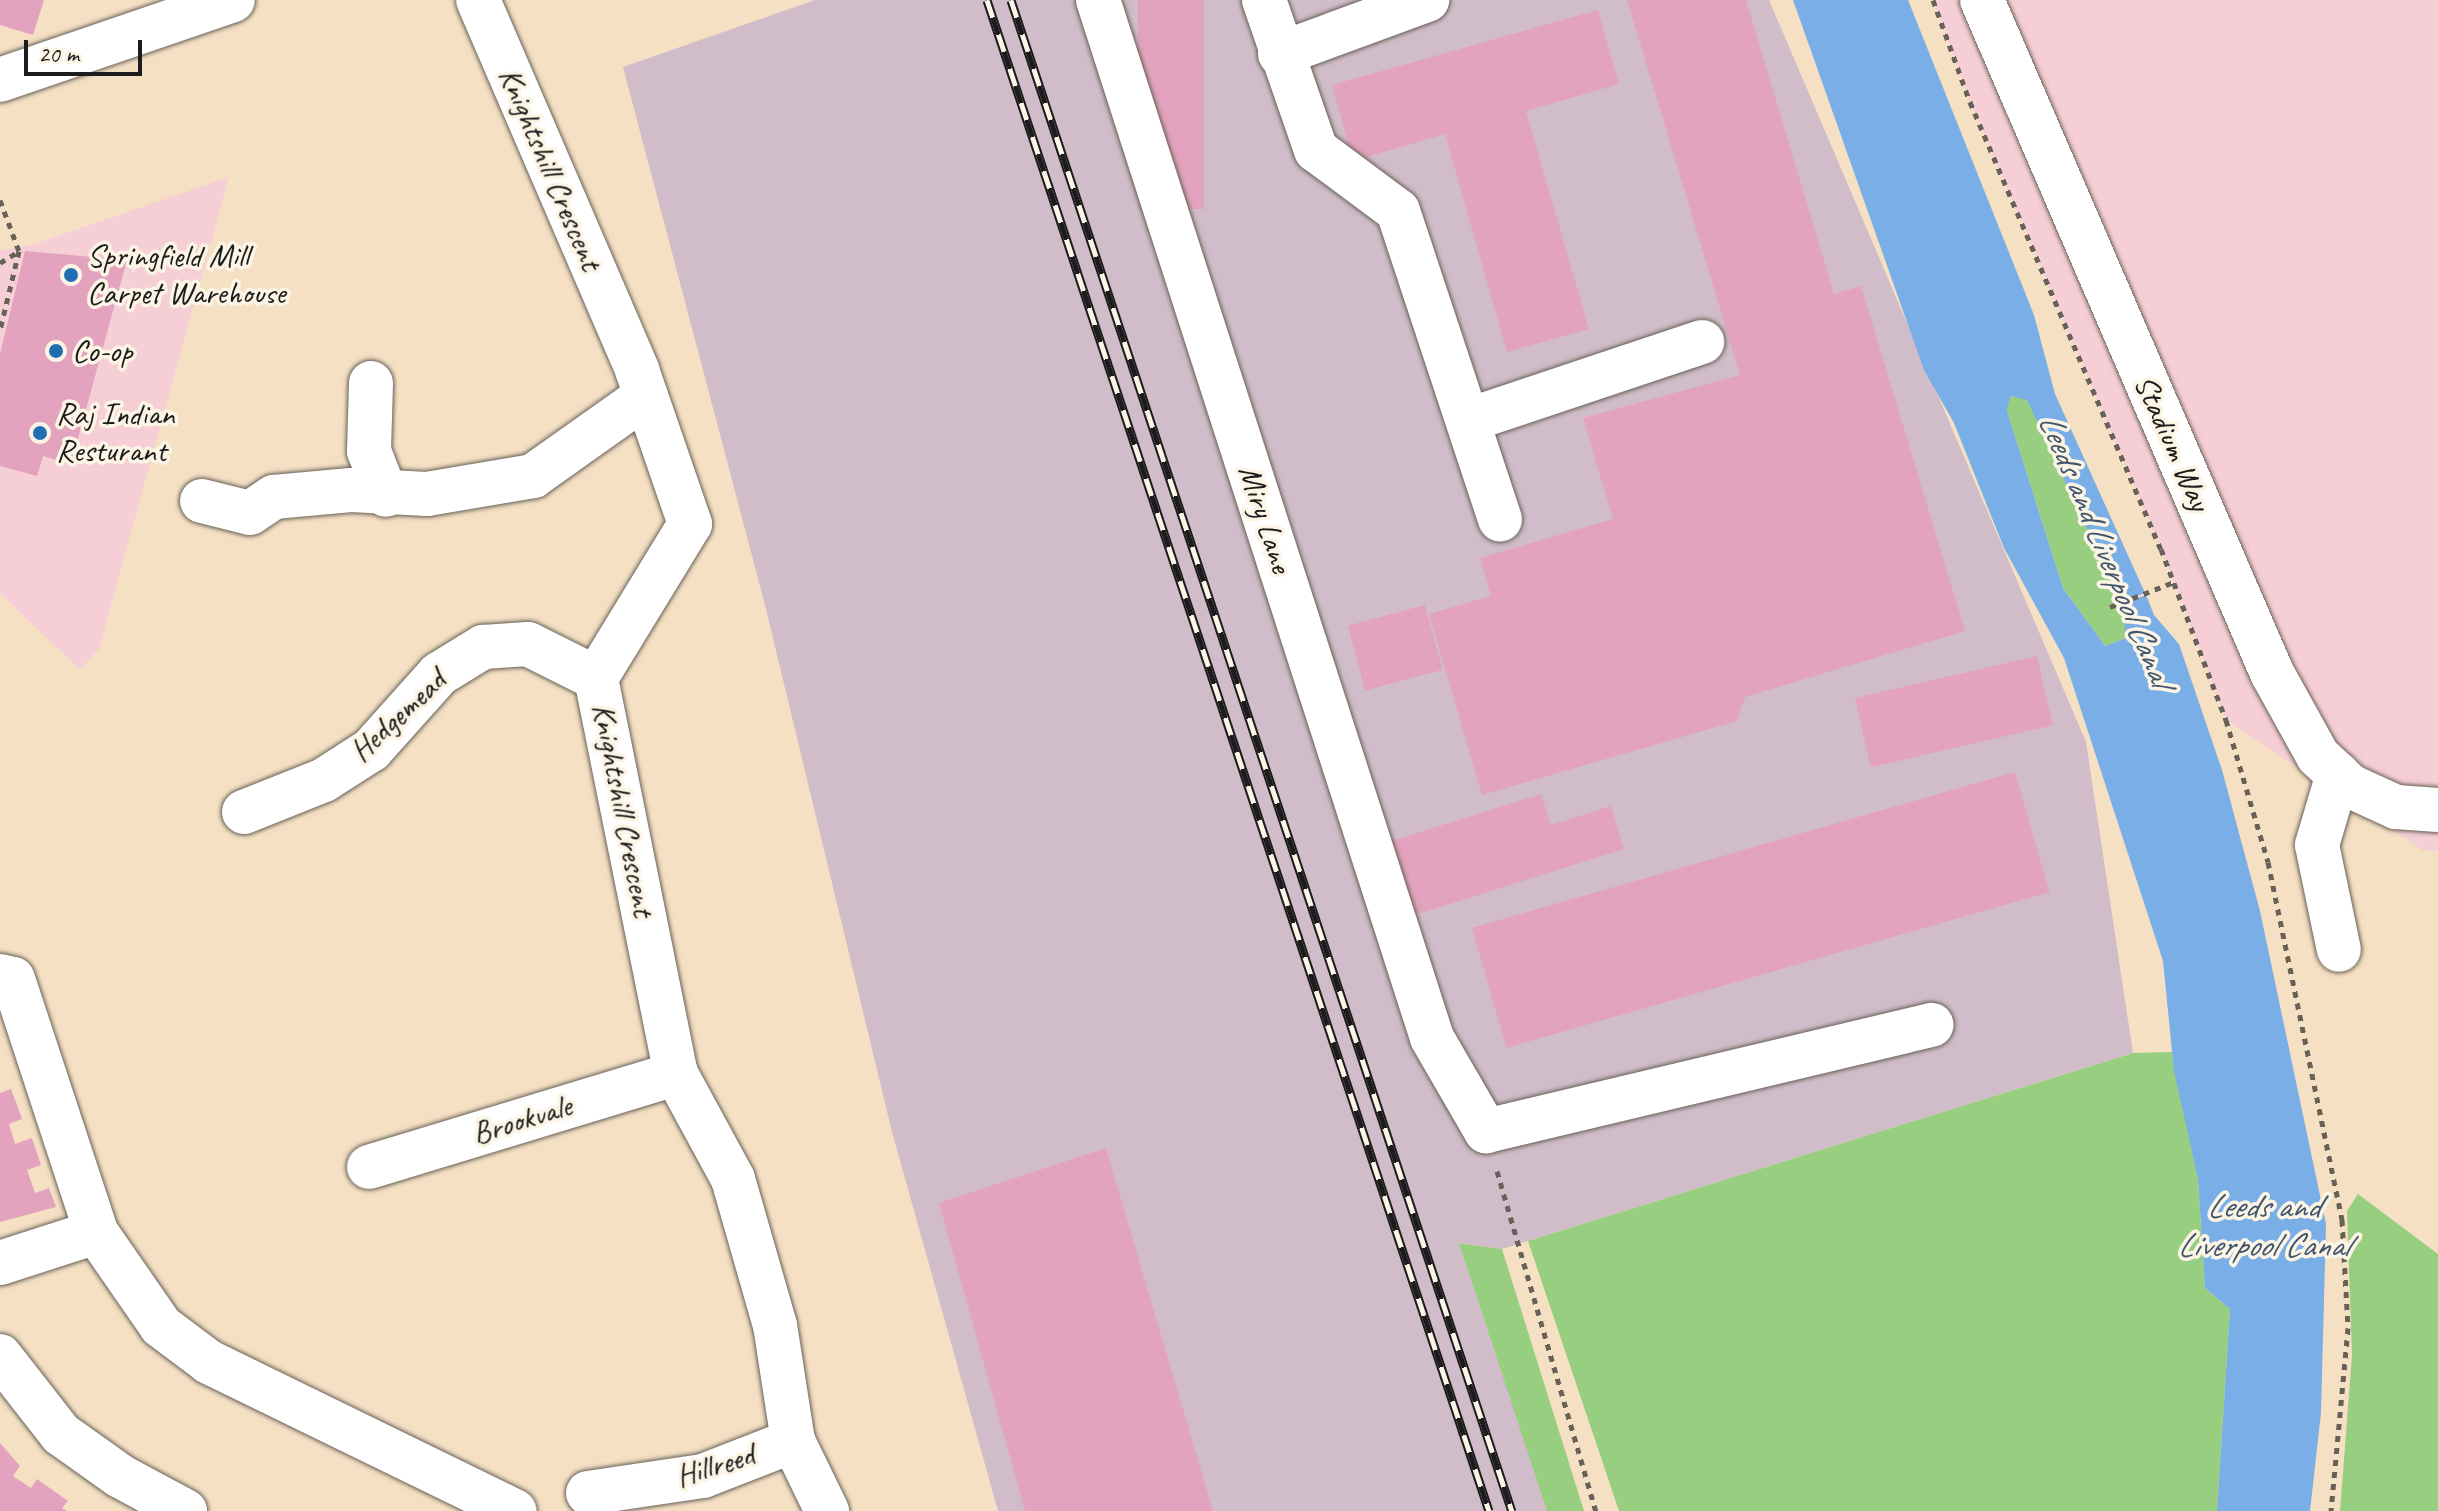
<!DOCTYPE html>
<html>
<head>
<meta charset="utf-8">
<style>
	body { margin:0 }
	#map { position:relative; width:2438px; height:1511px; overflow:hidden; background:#f5e0c4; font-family:Caveat,sans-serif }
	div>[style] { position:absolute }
	.built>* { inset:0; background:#f6cfd6 }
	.industrial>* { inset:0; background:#d1bdc9 }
	.green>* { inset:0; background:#98ce80 }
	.water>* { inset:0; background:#79aee6 }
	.building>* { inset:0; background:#e3a3be; transform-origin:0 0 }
	.path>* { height:5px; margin-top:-2.5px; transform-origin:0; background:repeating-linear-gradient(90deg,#686157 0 6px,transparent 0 12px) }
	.roads { filter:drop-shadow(0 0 2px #686157) drop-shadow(0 0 2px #686157) }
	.minor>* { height:44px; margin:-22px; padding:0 22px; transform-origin:22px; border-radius:22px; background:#fff }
	.major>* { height:44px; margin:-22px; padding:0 22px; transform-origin:22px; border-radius:22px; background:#fff }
	.rail>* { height:9px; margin-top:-4.5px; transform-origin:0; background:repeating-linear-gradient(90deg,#fcf5e5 0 18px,#1c1c1c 0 36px); box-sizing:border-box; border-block:2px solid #1c1c1c }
	.dots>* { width:22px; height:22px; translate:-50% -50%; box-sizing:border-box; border:4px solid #fcf5e5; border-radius:50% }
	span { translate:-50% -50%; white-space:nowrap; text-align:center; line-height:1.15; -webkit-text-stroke:7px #fcf5e5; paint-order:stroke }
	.street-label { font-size:32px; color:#1c1c1c }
	.poi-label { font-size:32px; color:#1c1c1c }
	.left { translate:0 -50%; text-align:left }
	.water-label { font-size:34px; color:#41566d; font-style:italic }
	.scale { position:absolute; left:24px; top:40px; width:118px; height:36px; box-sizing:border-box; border:4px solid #1c1c1c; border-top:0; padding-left:10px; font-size:24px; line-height:28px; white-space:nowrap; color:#1c1c1c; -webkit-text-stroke:6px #fcf5e5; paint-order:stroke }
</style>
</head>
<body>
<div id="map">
	<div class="built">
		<div style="clip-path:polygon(1933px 0,2438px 0,2438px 850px,2424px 851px,2226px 720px,2161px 549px,1970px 102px)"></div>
		<div style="clip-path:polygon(229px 177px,99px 649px,80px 670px,0 593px,0 251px,34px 244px)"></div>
	</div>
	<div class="industrial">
		<div style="clip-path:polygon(815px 0,1769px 0,2086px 742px,2133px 1053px,1502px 1249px,1460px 1243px,1547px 1511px,998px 1511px,892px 1132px,765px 605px,623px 67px)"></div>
	</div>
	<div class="green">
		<div style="clip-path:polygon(2009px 396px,2027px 399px,2122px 604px,2129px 628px,2126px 638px,2105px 646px,2063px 588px,2007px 411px)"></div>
		<div style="clip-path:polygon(2172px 1052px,2198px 1179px,2205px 1288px,2230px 1309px,2217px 1511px,1619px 1511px,1528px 1241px,2133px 1053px)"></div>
		<div style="clip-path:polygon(2358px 1194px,2438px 1254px,2438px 1511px,2340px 1511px,2352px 1355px,2347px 1211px)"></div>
		<div style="clip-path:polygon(1459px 1243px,1502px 1249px,1584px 1511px,1547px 1511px)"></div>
	</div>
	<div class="water">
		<div style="clip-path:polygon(1793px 0,1908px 0,2034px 315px,2055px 394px,2145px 593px,2121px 602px,2027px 400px,2010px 396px,2007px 411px,2063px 588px,2105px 646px,2126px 638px,2122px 604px,2146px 595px,2154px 615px,2179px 644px,2222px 770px,2260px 911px,2326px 1224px,2321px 1413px,2310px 1511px,2217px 1511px,2230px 1309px,2205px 1288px,2198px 1179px,2174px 1071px,2163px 961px,2064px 658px,2004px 548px,1954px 423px,1924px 370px)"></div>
	</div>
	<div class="building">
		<div style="clip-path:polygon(0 0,44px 0,33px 35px,0 25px)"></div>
		<div style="left:1138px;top:0;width:66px;height:209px"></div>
		<div style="clip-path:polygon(1627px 0,1746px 0,1834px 294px,1861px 286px,1965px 631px,1745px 697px,1737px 721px,1482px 795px,1429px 614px,1491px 596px,1480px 558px,1613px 519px,1583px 418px,1740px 375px)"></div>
		<div style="clip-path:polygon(1598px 10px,1619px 84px,1526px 111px,1589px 329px,1507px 352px,1445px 134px,1353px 161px,1332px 85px)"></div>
		<div style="clip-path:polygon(25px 251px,127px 260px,71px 464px,43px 456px,37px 476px,0 466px,0 354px)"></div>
		<div style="left:1425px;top:605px;width:67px;height:80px;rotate:75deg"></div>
		<div style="left:2037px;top:656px;width:71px;height:187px;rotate:77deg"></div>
		<div style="left:2015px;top:772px;width:125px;height:565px;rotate:74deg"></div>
		<div style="clip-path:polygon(1541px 794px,1551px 825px,1611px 806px,1624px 849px,1402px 919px,1379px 845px)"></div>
		<div style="clip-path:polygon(11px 1089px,22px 1119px,9px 1124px,15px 1144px,32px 1138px,41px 1165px,27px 1170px,35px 1193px,49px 1188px,56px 1207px,0 1222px,0 1093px)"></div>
		<div style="clip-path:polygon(1106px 1148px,1213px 1511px,1025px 1511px,939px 1203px)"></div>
		<div style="clip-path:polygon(0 1443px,20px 1466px,13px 1476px,31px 1488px,37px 1479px,68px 1501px,62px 1508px,67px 1511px,0 1511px)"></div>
	</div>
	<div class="path">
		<div style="left:1933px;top:0;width:109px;rotate:70.1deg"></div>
		<div style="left:1970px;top:102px;width:486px;rotate:66.9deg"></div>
		<div style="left:2161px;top:549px;width:183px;rotate:69.2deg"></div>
		<div style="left:2226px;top:720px;width:148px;rotate:73.5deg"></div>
		<div style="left:2268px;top:862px;width:366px;rotate:78.3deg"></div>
		<div style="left:2342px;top:1220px;width:108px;rotate:86.8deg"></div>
		<div style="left:2348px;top:1328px;width:184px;rotate:95.3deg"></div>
		<div style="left:0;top:200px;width:54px;rotate:69.6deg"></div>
		<div style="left:19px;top:251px;width:81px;rotate:103.5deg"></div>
		<div style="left:0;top:263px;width:22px;rotate:-32deg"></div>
		<div style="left:2110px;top:607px;width:69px;rotate:-21.3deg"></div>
		<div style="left:1497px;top:1171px;width:354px;rotate:73.8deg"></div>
	</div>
	<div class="roads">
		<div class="minor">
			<div style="left:478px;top:0;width:403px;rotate:66.7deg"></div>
			<div style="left:637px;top:370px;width:163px;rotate:71deg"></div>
			<div style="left:690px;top:524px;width:180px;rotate:121.4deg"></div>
			<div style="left:596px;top:678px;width:404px;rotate:78.6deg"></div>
			<div style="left:676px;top:1074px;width:119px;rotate:61.5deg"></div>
			<div style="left:733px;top:1179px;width:152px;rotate:74deg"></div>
			<div style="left:775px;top:1325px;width:117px;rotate:81.2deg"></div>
			<div style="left:793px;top:1441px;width:78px;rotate:64.1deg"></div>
			<div style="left:1098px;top:0;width:1090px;rotate:72.16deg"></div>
			<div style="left:1432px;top:1038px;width:108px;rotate:59.9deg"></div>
			<div style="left:1486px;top:1131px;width:458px;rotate:-13.4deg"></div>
			<div style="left:1264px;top:0;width:159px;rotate:70.9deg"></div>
			<div style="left:1316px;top:150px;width:102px;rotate:36.6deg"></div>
			<div style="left:1398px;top:211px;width:325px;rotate:71.7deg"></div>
			<div style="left:1982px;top:0;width:733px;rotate:66.69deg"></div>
			<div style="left:2272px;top:673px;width:95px;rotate:61deg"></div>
			<div style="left:2318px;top:756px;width:44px;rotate:43.2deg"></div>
			<div style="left:2350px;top:786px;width:51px;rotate:24.5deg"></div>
			<div style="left:2396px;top:807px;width:42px;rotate:4.1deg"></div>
			<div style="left:1280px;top:54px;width:157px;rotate:-20.2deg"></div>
			<div style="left:0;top:80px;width:246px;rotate:-18.9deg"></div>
			<div style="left:371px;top:383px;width:68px;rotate:91.7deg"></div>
			<div style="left:369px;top:451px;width:47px;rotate:68.9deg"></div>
			<div style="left:1469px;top:420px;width:246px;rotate:-18.5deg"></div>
			<div style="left:202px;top:501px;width:49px;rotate:14deg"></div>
			<div style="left:250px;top:513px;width:29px;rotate:-34deg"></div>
			<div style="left:274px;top:497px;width:77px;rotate:-5.2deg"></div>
			<div style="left:351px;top:490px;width:76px;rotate:3deg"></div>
			<div style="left:427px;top:494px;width:108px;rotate:-9.6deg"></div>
			<div style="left:533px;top:476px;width:138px;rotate:-35.3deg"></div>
			<div style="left:2338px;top:774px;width:74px;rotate:106.5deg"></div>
			<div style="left:2317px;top:845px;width:107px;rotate:78.2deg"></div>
			<div style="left:244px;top:812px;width:86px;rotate:-21.8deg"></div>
			<div style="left:324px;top:780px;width:56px;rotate:-32.6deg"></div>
			<div style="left:371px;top:750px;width:102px;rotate:-48.2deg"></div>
			<div style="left:439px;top:674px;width:52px;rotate:-31.5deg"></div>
			<div style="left:483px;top:647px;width:45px;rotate:-3.8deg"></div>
			<div style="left:528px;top:644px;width:76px;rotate:26.6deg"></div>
			<div style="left:0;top:976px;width:13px;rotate:13deg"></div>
			<div style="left:13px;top:979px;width:266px;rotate:71.8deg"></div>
			<div style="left:369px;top:1167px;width:321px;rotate:-16.9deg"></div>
			<div style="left:0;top:1263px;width:101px;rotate:-17.9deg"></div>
			<div style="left:96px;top:1232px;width:114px;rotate:55.3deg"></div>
			<div style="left:161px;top:1326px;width:60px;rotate:36.9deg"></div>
			<div style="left:209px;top:1362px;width:340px;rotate:26deg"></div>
			<div style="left:588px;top:1493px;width:116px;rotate:-8.4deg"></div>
			<div style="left:703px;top:1476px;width:97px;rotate:-21.3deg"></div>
		</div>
		<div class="major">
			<div style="left:0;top:1356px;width:99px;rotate:52deg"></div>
			<div style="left:61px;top:1434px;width:72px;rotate:35.4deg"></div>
			<div style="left:120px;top:1476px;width:74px;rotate:28.3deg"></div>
		</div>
	</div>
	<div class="rail">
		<div style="left:987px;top:0;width:1592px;rotate:71.62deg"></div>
		<div style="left:1011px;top:0;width:1592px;rotate:71.66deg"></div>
	</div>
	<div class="dots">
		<div style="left:71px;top:275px;background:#1f6fb2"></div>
		<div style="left:56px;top:351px;background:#1f6fb2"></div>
		<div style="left:40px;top:433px;background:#1f6fb2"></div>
	</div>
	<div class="street-label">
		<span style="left:550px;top:169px;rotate:67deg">Knightshill Crescent</span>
		<span style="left:2172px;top:443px;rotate:66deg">Stadium Way</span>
		<span style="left:1265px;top:519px;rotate:72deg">Miry Lane</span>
		<span style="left:398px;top:716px;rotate:-43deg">Hedgemead</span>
		<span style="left:623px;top:810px;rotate:79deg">Knightshill Crescent</span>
		<span style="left:522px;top:1120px;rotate:-17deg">Brookvale</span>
		<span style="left:715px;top:1466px;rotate:-17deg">Hillreed</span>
	</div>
	<div class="poi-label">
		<span class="left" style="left:87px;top:275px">Springfield Mill<br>Carpet Warehouse</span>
		<span class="left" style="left:72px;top:351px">Co-op</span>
		<span class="left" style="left:56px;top:433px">Raj Indian<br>Resturant</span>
	</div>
	<div class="water-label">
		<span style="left:2106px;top:549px;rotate:67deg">Leeds and Liverpool Canal</span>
		<span style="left:2263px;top:1225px">Leeds and<br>Liverpool Canal</span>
	</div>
	<div class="scale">20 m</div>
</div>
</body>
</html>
